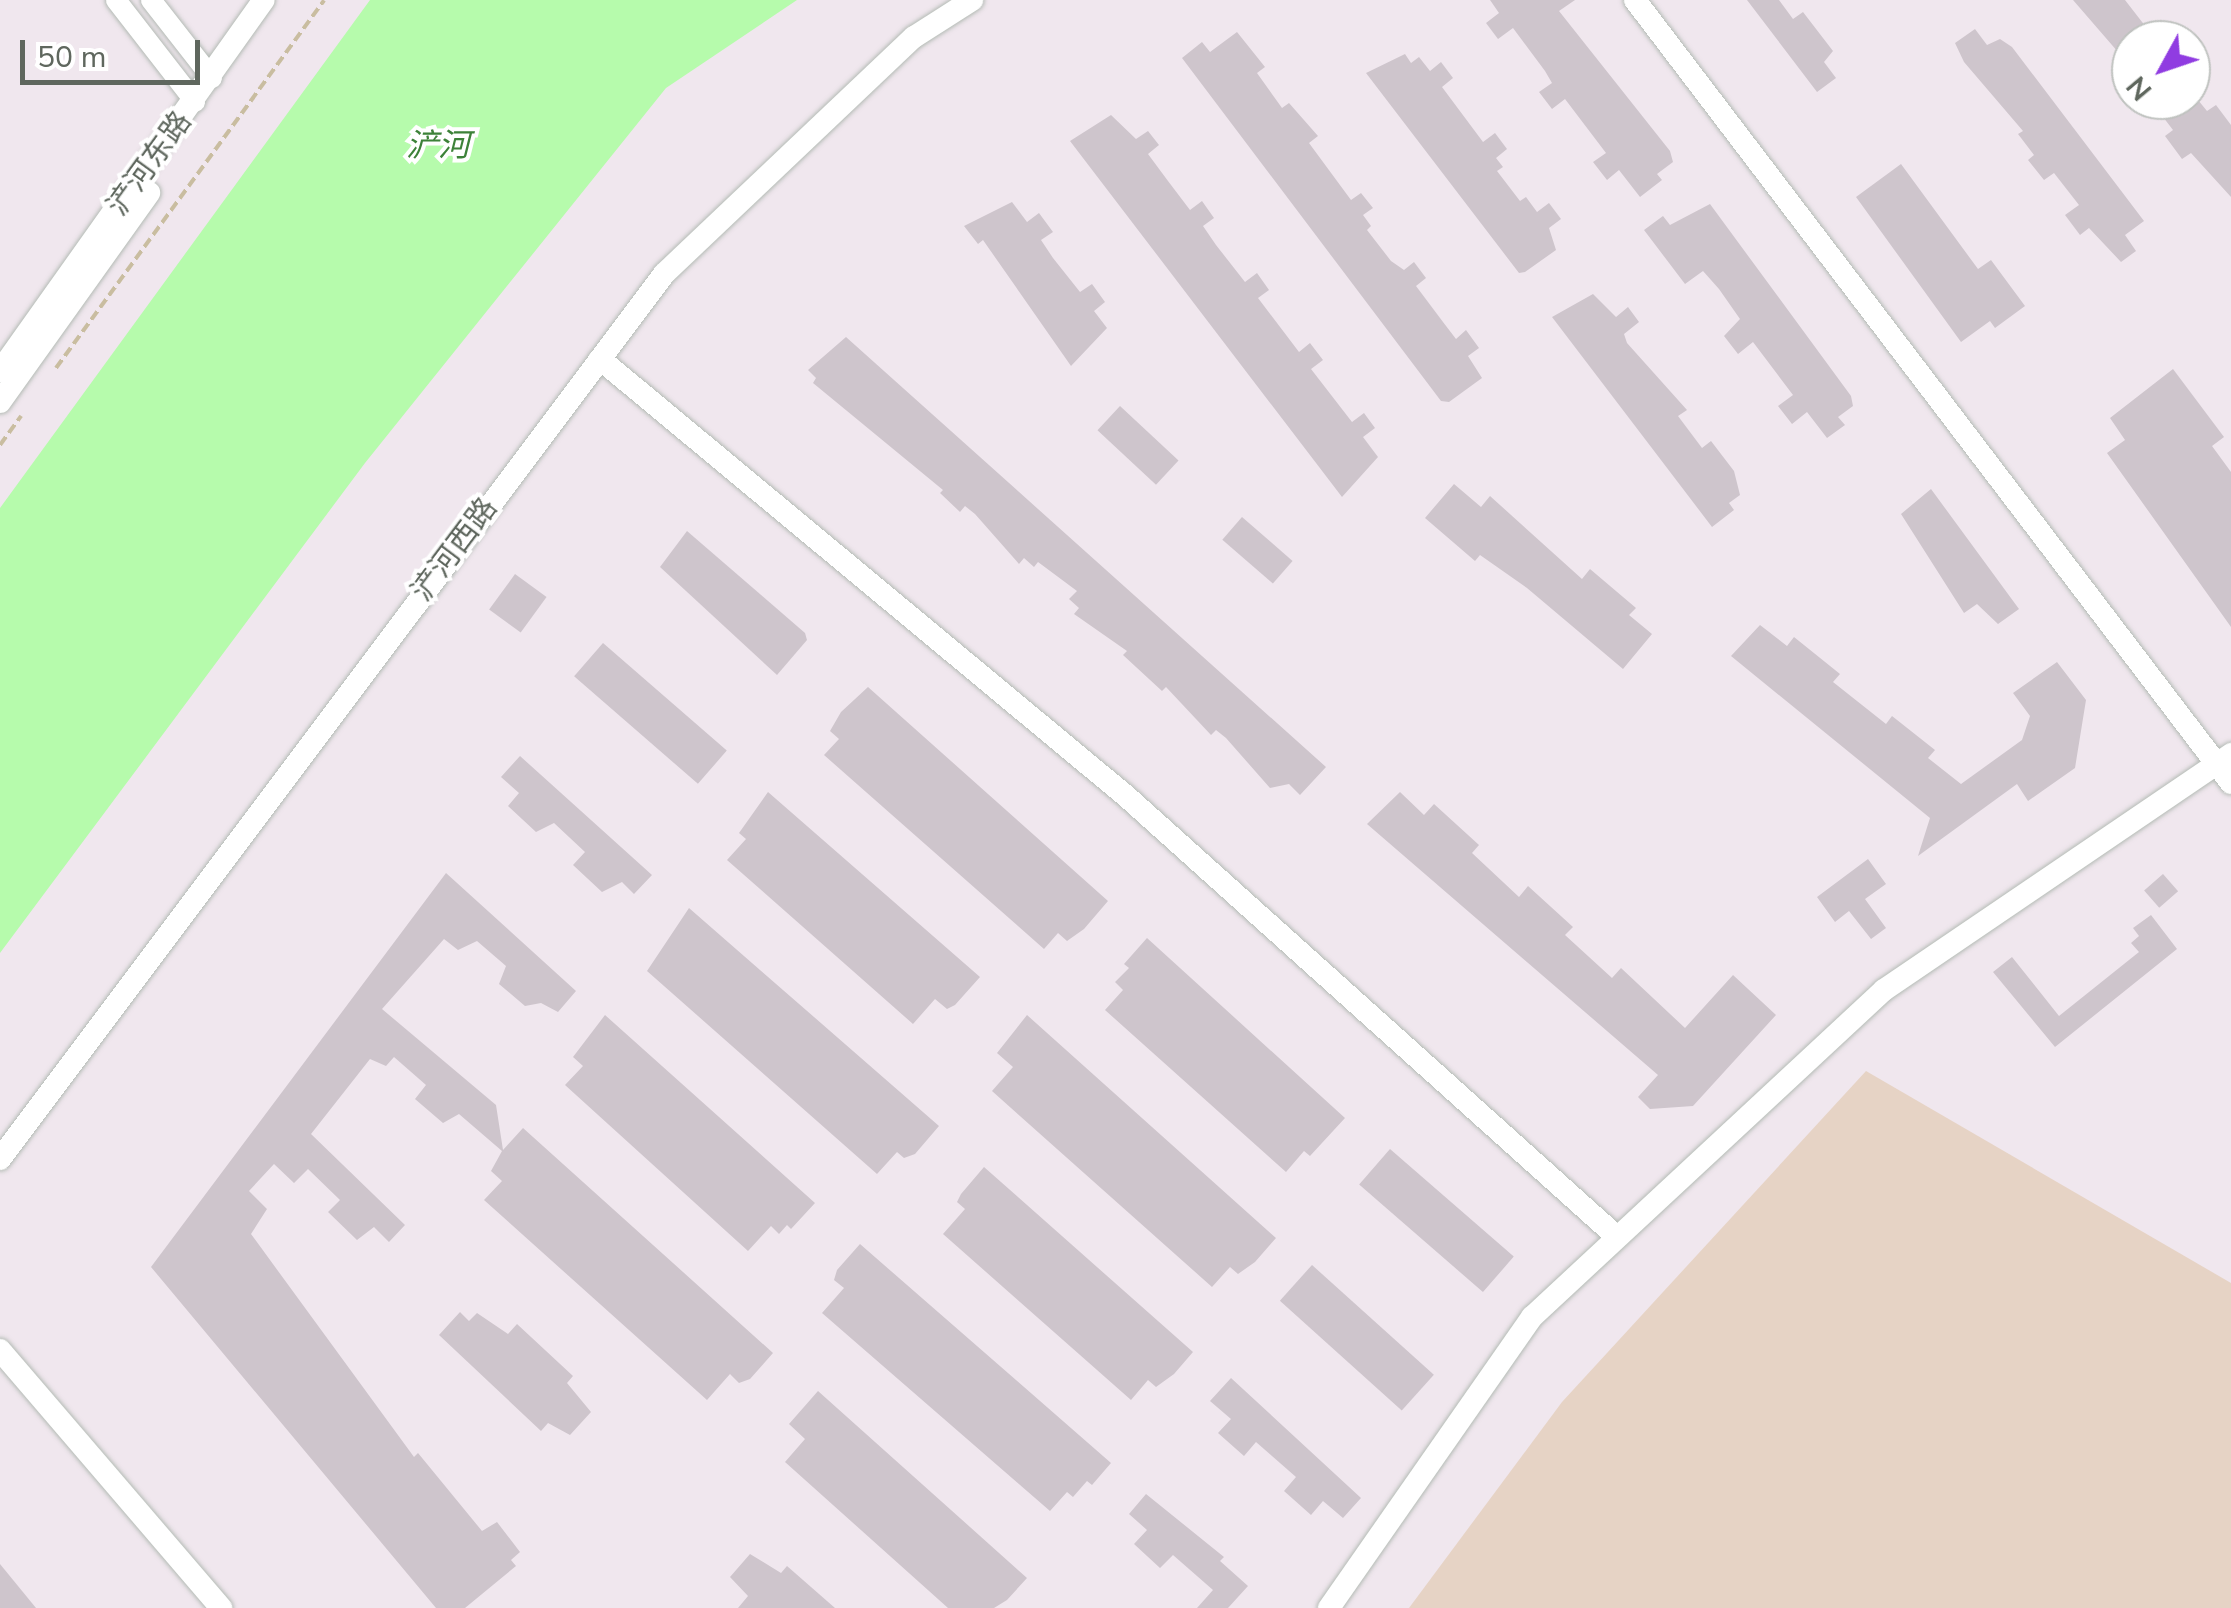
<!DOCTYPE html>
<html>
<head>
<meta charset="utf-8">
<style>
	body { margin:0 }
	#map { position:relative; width:2231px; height:1608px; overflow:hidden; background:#f0e7ee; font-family:"Nunito Sans","Noto Sans SC",sans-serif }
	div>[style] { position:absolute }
	.green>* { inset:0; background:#e6d3c5 }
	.water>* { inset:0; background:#b6fbac }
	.building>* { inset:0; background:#cec5cc; transform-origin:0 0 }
	.path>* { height:4px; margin-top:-2px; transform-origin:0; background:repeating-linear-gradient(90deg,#c9bda0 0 10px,transparent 0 15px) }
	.roads { filter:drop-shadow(0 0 2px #b4bbb5) drop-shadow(0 0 2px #b4bbb5) }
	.minor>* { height:20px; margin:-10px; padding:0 10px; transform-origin:10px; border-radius:10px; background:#fff }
	.tertiary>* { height:22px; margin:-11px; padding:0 11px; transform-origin:11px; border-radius:11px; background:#fff }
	span { translate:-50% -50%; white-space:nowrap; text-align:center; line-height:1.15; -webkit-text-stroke:8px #fff; paint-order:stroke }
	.street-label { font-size:30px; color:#5f675e }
	.water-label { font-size:32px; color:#3d8239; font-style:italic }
	.north { position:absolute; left:2111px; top:20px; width:100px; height:100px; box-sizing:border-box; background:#fff; border:2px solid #bfc2bf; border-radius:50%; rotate:230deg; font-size:28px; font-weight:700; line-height:40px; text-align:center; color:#5f675e }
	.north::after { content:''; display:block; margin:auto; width:35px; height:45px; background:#903ce1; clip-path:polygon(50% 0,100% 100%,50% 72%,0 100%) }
	.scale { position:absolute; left:20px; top:40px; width:180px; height:45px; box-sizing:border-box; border:5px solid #5f675e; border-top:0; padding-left:12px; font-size:30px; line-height:35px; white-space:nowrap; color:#5f675e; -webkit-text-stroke:8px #fff; paint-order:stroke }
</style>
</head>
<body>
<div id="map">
	<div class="green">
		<div style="clip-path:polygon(1866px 1071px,2231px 1283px,2231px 1608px,1409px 1608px,1562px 1402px)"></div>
	</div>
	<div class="water">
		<div style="clip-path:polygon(370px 0,797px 0,666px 88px,365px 463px,0 953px,0 508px)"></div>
	</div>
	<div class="building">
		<div style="clip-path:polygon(1490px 0,1575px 0,1559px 11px,1670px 151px,1673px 162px,1657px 174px,1662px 180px,1640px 197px,1619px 170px,1607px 180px,1593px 162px,1606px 153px,1565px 99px,1552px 109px,1539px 92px,1552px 83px,1545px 71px,1513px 28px,1498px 39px,1486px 23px,1499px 13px)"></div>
		<div style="clip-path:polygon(1747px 0,1779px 0,1793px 19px,1803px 12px,1833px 51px,1824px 62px,1836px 78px,1817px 92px)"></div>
		<div style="clip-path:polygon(2073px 0,2125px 0,2156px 40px,2131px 40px,2131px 67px)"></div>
		<div style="clip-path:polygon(1975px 29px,1987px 45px,2000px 39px,2012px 47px,2144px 221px,2125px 235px,2136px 251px,2121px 262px,2089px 228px,2080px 235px,2065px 215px,2079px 205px,2054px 173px,2044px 180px,2028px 160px,2034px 155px,2018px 134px,2023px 131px,1964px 62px,1955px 43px)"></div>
		<div style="clip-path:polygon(1237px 32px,1265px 67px,1257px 73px,1282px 108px,1289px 103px,1318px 136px,1309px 143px,1351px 200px,1361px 193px,1373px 208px,1363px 215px,1371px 226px,1367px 230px,1391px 261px,1404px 270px,1414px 262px,1426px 278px,1416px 286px,1443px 322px,1456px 339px,1466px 330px,1479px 348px,1468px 356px,1482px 378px,1449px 402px,1441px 401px,1182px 58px,1202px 42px,1210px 52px)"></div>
		<div style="clip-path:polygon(1405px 54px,1411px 63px,1419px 57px,1430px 71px,1441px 62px,1453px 78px,1442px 87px,1483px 142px,1495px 133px,1507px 149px,1496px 158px,1503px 167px,1497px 171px,1520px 201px,1526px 197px,1537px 212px,1549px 203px,1561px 219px,1549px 228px,1556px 250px,1525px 272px,1519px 273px,1366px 73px)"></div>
		<div style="clip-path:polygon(2150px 100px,2198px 100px,2207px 111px,2216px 105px,2231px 125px,2231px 197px,2191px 153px,2182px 159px,2165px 136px,2173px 130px)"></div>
		<div style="clip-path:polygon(1111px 115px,1136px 139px,1148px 131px,1159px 145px,1148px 154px,1168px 181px,1190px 210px,1202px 201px,1214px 218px,1203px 226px,1216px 245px,1245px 282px,1257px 273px,1269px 290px,1258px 298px,1299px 352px,1310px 343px,1323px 360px,1311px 369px,1352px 422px,1364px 413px,1375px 428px,1363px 437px,1378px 457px,1342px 497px,1070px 141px)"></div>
		<div style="clip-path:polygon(1901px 164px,1978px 269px,1991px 260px,2025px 306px,1995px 328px,1990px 321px,1961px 342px,1856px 197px)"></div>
		<div style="clip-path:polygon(1012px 202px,1027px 222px,1039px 213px,1053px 232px,1041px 240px,1053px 258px,1080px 292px,1092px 284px,1105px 302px,1094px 311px,1107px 328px,1071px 366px,983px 240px,978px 244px,964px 226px)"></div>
		<div style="clip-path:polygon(1710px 204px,1851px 396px,1853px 406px,1838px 417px,1845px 425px,1827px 438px,1807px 412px,1792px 424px,1778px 406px,1793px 395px,1753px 342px,1738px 354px,1724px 336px,1740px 319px,1719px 289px,1703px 271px,1685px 284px,1644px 230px,1663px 216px,1670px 225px)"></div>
		<div style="clip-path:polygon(1593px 294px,1616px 317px,1628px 307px,1639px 322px,1624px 334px,1627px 343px,1687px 410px,1678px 416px,1702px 448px,1711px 441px,1734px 471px,1740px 495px,1729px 503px,1734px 510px,1712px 527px,1552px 317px)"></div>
		<div style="clip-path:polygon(846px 337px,1326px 767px,1300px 795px,1289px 784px,1270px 788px,1226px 738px,1216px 730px,1211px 735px,1166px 687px,1162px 691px,1123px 655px,1127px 651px,1074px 614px,1079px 608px,1069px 599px,1077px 591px,1038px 562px,1034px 567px,1024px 558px,1019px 564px,975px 514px,965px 506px,960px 512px,940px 493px,943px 490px,813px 383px,816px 378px,808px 370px)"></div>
		<div style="clip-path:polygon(2173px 369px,2224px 437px,2212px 446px,2231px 472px,2231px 627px,2107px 453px,2125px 440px,2110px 418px)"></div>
		<div style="left:1120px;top:406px;width:80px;height:33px;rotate:43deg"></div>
		<div style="clip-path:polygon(1454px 484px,1481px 507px,1490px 496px,1582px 579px,1590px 569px,1636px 608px,1629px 615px,1652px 634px,1623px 669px,1527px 588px,1480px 555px,1475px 561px,1425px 518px)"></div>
		<div style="clip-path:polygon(1931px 489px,2019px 609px,1998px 624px,1977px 604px,1964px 613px,1901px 514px)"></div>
		<div style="left:1242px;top:517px;width:67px;height:30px;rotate:41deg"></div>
		<div style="clip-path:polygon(687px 531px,805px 633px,807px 640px,777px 675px,660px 567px)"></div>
		<div style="left:515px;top:574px;width:39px;height:44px;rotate:36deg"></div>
		<div style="clip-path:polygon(1760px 625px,1787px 646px,1794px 637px,1840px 674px,1833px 682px,1886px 724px,1892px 716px,1935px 750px,1928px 758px,1961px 784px,2022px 740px,2030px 716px,2013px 693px,2057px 662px,2086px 700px,2075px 768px,2028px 801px,2017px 784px,1918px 856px,1930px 818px,1731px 656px)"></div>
		<div style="left:603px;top:643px;width:164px;height:44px;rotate:41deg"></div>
		<div style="clip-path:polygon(868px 687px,1108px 901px,1084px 929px,1067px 941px,1058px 933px,1044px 949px,824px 755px,839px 739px,830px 731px,841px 712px)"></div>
		<div style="clip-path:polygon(520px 756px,652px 875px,634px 894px,622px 882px,602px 892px,573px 865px,585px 852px,554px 823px,536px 832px,508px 806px,519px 793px,501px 777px)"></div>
		<div style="clip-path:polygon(768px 792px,980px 977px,955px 1005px,947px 1009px,935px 999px,913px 1024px,727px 860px,746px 839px,739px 833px)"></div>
		<div style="clip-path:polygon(1400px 792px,1424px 815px,1434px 804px,1479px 845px,1472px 853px,1519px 897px,1528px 886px,1573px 927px,1565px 935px,1612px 978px,1621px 968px,1685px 1028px,1733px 975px,1776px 1015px,1693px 1106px,1650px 1109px,1638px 1097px,1658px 1075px,1367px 824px)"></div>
		<div style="clip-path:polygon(1868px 859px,1886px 884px,1865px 899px,1886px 928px,1871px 939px,1849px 911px,1835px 922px,1817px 897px)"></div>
		<div style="clip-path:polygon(446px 873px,576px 991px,558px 1012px,541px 1003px,525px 1006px,499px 984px,506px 966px,477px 941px,458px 950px,444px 939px,382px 1009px,496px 1105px,503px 1150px,523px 1128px,773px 1353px,750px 1379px,739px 1383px,730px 1374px,707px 1400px,484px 1200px,502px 1181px,491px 1171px,502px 1151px,459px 1114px,443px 1123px,415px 1099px,426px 1085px,394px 1057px,386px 1066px,370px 1059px,311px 1134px,405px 1225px,389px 1242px,374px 1227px,357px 1240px,328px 1212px,340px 1200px,308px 1169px,294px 1183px,274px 1164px,249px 1191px,267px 1209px,251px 1234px,414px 1457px,418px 1453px,482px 1531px,497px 1522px,520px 1552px,511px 1560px,516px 1566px,465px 1608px,436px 1608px,151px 1267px)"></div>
		<div style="left:2163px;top:874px;width:23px;height:25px;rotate:49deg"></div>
		<div style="clip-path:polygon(689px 908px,939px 1126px,915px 1154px,904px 1158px,897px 1152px,877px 1174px,647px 971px)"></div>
		<div style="clip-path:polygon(2151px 915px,2177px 949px,2055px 1047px,1993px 972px,2012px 957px,2059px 1016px,2139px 952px,2131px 943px,2139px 936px,2133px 928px)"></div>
		<div style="clip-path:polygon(1147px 938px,1345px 1118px,1310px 1156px,1304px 1151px,1286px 1172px,1105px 1010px,1123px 990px,1115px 982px,1129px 968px,1124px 964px)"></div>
		<div style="clip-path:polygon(605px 1015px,815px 1203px,791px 1229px,787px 1225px,779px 1234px,771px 1226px,748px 1251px,565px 1085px,583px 1066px,573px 1057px)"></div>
		<div style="clip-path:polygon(1027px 1015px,1276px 1238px,1255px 1262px,1238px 1274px,1230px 1267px,1212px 1287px,992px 1091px,1013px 1067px,997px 1053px)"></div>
		<div style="left:1390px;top:1149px;width:164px;height:47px;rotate:41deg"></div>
		<div style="clip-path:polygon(984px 1167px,1193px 1352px,1174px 1374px,1156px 1387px,1148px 1380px,1131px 1400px,943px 1234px,965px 1209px,957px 1202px,961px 1194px)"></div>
		<div style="clip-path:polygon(860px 1244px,1111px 1463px,1092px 1485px,1087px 1481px,1073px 1497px,1067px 1492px,1050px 1511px,822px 1313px,844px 1288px,834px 1280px,837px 1270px)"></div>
		<div style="left:1312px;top:1265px;width:164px;height:48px;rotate:42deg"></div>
		<div style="clip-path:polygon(460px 1312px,469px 1321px,477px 1313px,508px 1334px,517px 1324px,573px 1376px,567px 1383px,591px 1412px,570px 1435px,548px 1423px,541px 1431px,439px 1335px)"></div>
		<div style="clip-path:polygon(1231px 1378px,1361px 1498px,1343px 1518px,1323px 1501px,1311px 1515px,1284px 1491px,1296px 1477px,1256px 1442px,1244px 1456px,1218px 1433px,1231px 1419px,1210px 1401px)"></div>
		<div style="clip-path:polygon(818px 1391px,1027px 1578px,1007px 1600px,994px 1608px,948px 1608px,785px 1462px,805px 1439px,789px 1424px)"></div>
		<div style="clip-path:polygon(1146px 1494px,1224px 1557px,1220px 1561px,1248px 1586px,1228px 1608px,1197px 1608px,1213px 1590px,1173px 1555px,1160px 1568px,1134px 1544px,1147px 1530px,1129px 1514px)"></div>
		<div style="clip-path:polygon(750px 1554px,781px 1573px,787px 1566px,835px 1608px,738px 1608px,748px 1596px,730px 1577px)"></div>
		<div style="clip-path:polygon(0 1564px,36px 1608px,0 1608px)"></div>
	</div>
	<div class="path">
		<div style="left:56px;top:368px;width:455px;rotate:-53.9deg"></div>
		<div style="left:0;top:445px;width:36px;rotate:-54deg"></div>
	</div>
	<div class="roads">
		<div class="minor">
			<div style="left:116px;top:0;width:129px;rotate:52.2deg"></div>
			<div style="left:151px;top:0;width:99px;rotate:52deg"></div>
		</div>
		<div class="tertiary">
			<div style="left:1635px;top:0;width:984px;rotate:52.72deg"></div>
			<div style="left:600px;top:359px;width:684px;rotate:39.72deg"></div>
			<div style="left:1126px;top:796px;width:660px;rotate:41.93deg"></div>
			<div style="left:0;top:371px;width:455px;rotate:-54.6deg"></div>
			<div style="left:0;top:402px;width:257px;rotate:-54.5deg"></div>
			<div style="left:0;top:1159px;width:1106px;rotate:-53.12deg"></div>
			<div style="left:664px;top:274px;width:344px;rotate:-43.5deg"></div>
			<div style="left:914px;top:37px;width:69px;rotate:-32.5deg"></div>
			<div style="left:0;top:1350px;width:340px;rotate:49.4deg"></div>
			<div style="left:1329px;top:1608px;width:355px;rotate:-55.1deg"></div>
			<div style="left:1532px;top:1317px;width:480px;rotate:-42.9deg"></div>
			<div style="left:1884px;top:990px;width:420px;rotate:-34.2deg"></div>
		</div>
	</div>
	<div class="street-label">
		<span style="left:150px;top:164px;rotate:-54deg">浐河东路</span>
		<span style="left:455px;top:550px;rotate:-53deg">浐河西路</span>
	</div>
	<div class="water-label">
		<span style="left:438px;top:146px">浐河</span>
	</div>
	<div class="north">N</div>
	<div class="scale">50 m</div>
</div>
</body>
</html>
